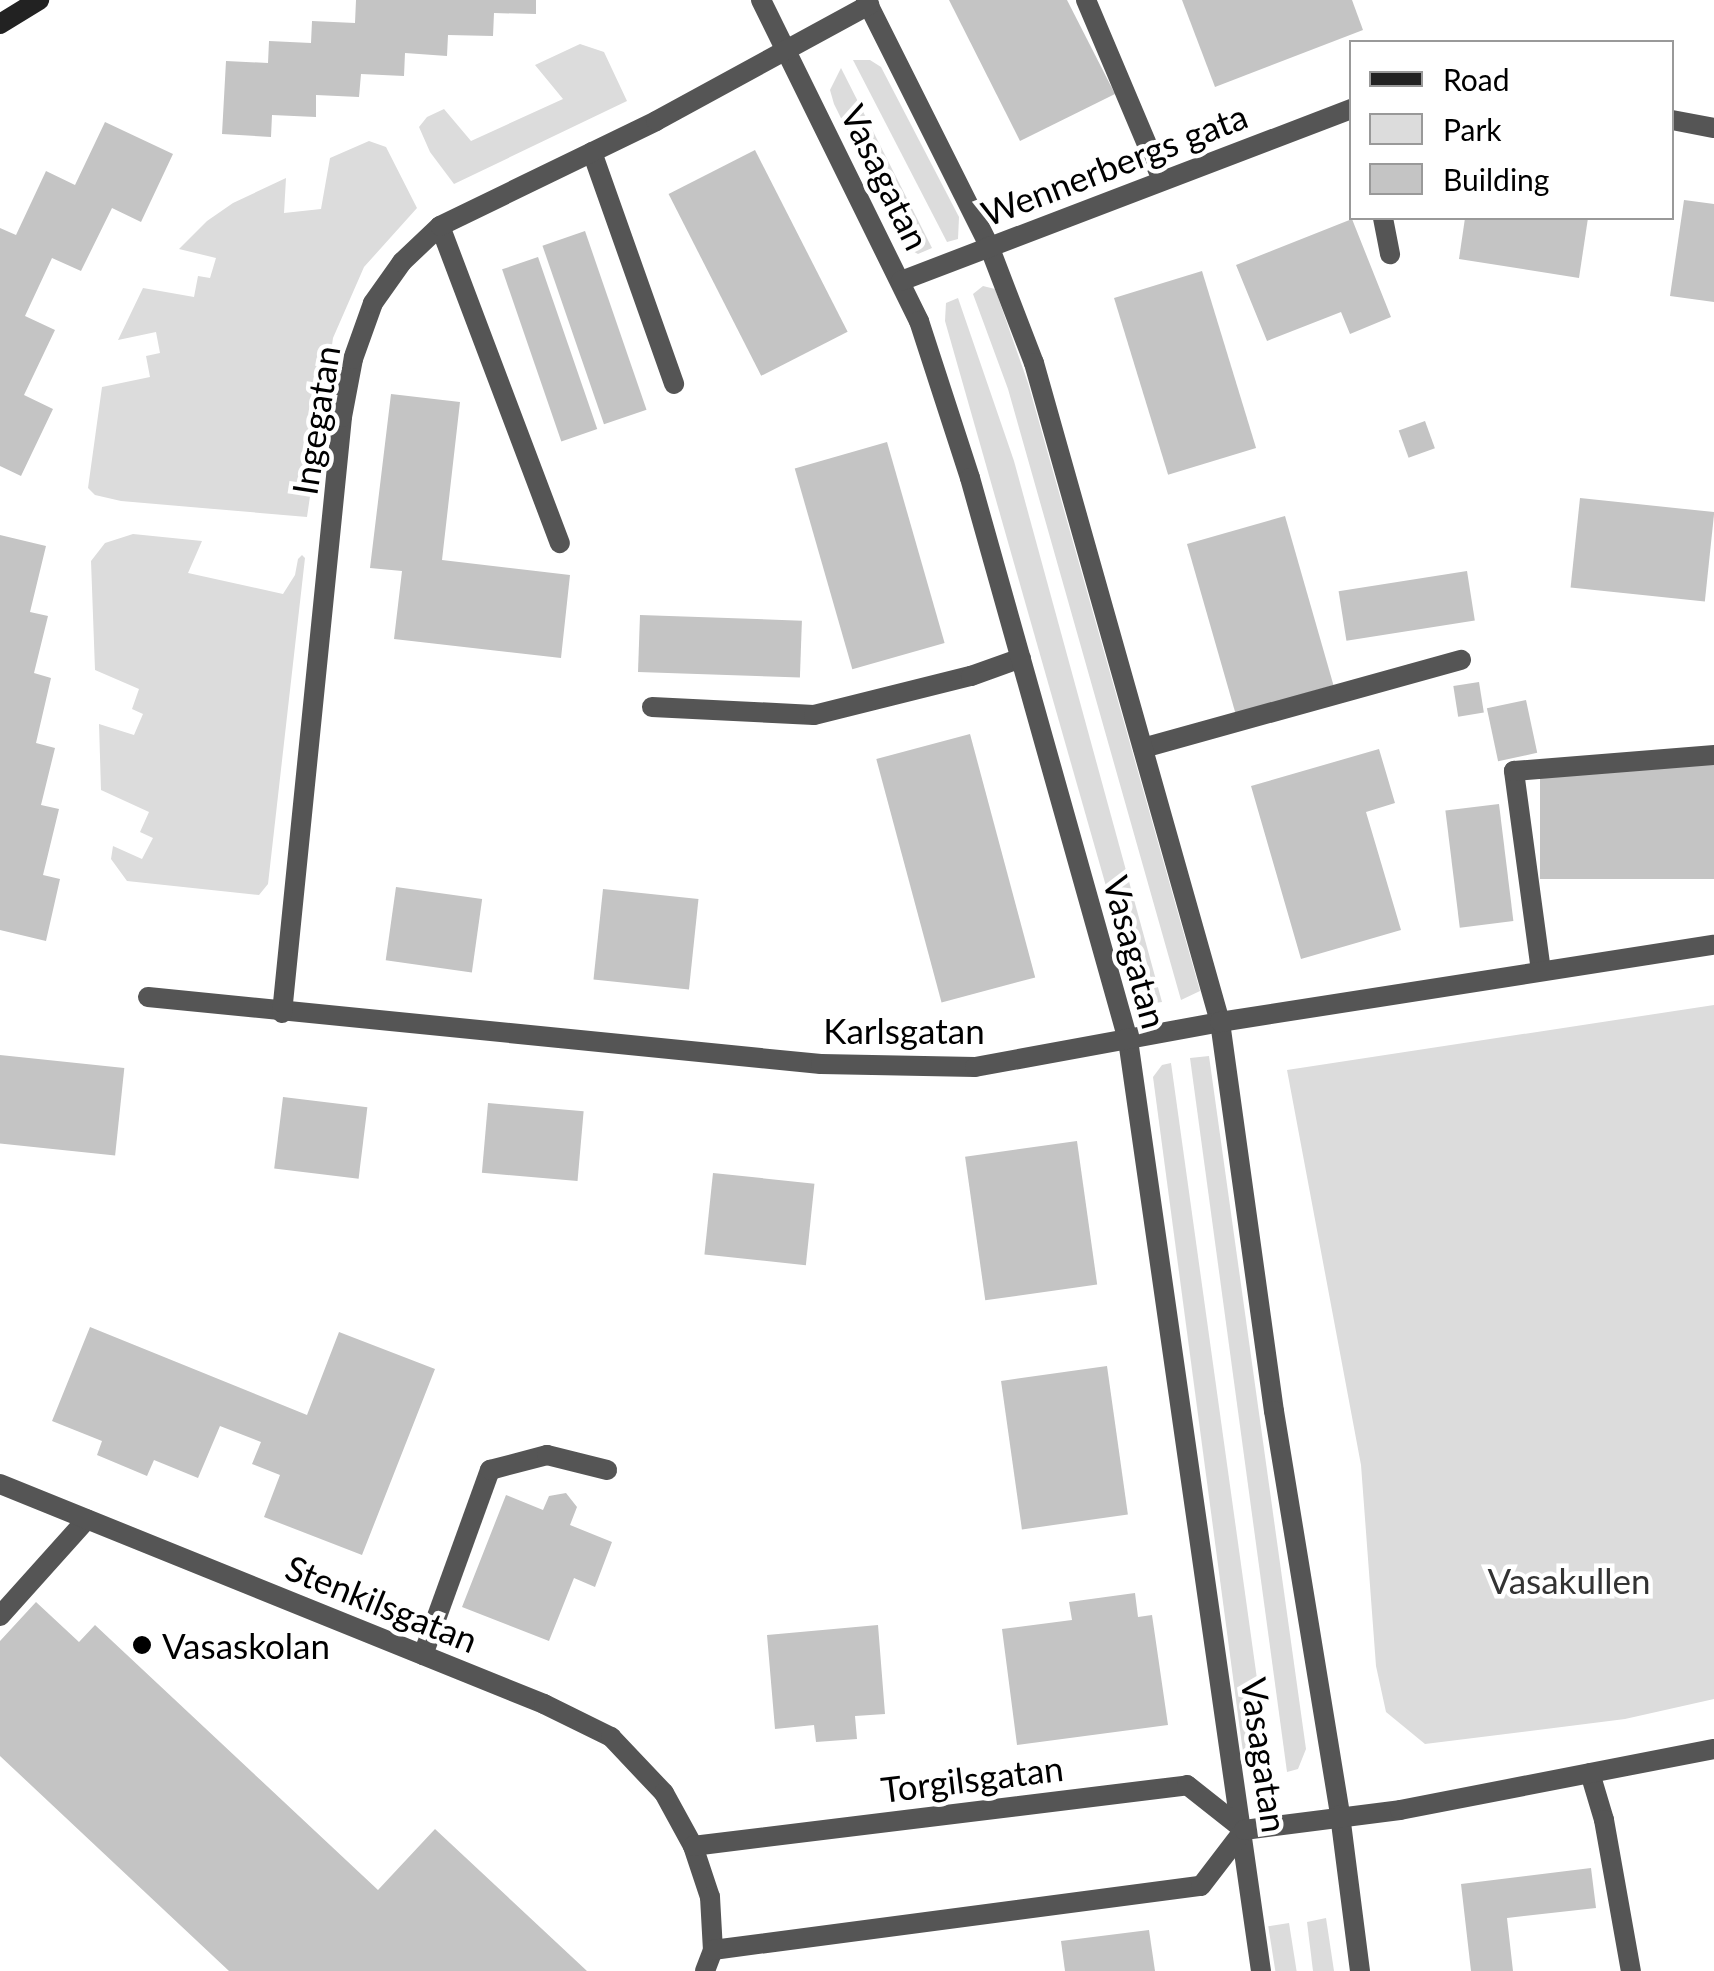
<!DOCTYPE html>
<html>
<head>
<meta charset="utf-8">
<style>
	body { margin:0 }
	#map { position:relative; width:1714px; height:1971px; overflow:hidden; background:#fff; font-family:Lato,sans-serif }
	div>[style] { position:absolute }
	.green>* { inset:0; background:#dcdcdc; transform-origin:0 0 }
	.building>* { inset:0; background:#c4c4c4; transform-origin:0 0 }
	.lane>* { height:20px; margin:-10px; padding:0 10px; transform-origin:10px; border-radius:10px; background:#555 }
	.street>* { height:20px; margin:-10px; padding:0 10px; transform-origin:10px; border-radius:10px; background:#555 }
	.secondary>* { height:20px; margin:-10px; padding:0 10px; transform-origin:10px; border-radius:10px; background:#222 }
	.dots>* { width:28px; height:28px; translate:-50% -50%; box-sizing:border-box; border:5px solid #fff; border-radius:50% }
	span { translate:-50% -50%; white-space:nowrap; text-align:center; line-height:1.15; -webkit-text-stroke:9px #fff; paint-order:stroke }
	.street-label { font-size:35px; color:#000 }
	.park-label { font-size:35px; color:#333 }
	.poi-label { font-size:35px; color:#000 }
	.left { translate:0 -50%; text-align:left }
	.legend { position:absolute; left:1349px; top:40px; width:325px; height:180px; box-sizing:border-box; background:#fff; border:2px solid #999; margin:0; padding:12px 18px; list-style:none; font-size:30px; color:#000 }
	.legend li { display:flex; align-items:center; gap:20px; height:50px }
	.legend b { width:50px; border:2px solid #999 }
</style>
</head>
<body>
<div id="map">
	<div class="green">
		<div style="clip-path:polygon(580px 44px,604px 52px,627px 101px,454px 184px,430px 152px,419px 127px,427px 117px,444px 109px,471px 141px,563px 99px,535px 65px)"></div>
		<div style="clip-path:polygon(853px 60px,870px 60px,881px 67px,959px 217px,958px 239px,947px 242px)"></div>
		<div style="clip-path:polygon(841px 68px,932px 248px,918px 254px,905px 247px,834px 104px,830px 90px)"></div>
		<div style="clip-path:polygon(369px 141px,386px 147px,417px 208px,364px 267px,333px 338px,307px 517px,121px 501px,95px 495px,88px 488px,102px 387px,150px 377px,146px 356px,160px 353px,156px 332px,118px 340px,143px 288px,194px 297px,198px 276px,210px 278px,216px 258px,179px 249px,207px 221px,233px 203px,286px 178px,284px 213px,321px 209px,330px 158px)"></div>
		<div style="clip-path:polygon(983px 286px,995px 289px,1028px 383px,1200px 991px,1181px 1000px,1008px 389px,973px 294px)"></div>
		<div style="clip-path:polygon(958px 298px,1014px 461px,1162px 1002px,1148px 1004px,1137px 995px,945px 321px,946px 303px)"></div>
		<div style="clip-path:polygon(133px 534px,202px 541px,188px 573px,283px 594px,295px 575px,298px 559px,302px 555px,305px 558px,268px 884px,259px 895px,127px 881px,111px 859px,113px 846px,142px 859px,153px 838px,140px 832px,149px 812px,101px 790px,99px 724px,134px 735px,143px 714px,132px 709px,139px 689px,95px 670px,91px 561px,105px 543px)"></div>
		<div style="clip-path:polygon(1714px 1005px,1714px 1699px,1625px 1719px,1425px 1744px,1386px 1712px,1376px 1666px,1361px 1465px,1287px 1070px)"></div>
		<div style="clip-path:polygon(1209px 1056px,1306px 1749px,1298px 1769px,1287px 1772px,1190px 1058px)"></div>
		<div style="clip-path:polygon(1171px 1063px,1270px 1772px,1254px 1772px,1245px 1762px,1242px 1745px,1153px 1077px,1162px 1065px)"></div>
		<div style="clip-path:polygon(1326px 1918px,1334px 1971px,1313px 1971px,1307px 1922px)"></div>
		<div style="left:1289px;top:1923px;width:49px;height:21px;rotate:81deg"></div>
	</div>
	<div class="building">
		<div style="clip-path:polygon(356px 0,536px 0,536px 14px,494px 13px,493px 36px,448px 35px,447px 56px,405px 53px,404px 76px,361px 74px,359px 97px,316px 95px,316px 117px,272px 115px,271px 137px,222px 134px,226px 61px,268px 63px,269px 41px,311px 43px,312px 21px,355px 23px)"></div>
		<div style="clip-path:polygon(949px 0,1067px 0,1115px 94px,1020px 141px)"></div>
		<div style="clip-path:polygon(1182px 0,1352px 0,1363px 30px,1215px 87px)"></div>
		<div style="clip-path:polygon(105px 122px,173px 154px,141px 222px,112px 208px,81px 271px,52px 258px,25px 316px,55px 330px,24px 395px,53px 409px,21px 476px,0 466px,0 228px,16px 235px,46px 171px,75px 185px)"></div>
		<div style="left:755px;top:150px;width:204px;height:97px;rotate:63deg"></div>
		<div style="clip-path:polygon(1684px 200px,1714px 204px,1714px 302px,1670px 296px)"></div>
		<div style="clip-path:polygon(1465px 218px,1588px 218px,1579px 278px,1459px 259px)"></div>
		<div style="clip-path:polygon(1352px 219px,1391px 317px,1350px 334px,1341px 312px,1267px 341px,1236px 265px)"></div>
		<div style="left:585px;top:231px;width:189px;height:45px;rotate:71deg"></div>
		<div style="left:538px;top:257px;width:182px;height:38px;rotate:71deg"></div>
		<div style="left:1202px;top:271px;width:185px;height:92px;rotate:73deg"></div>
		<div style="clip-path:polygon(391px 394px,460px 402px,442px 560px,570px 575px,561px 658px,394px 639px,402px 571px,370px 568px)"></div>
		<div style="left:1425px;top:421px;width:29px;height:28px;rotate:70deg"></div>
		<div style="left:887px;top:442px;width:209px;height:96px;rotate:74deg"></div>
		<div style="left:1580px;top:498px;width:135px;height:90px;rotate:6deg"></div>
		<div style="left:1285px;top:516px;width:176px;height:102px;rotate:74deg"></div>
		<div style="clip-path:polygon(0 535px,46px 546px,30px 612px,48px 616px,34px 673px,51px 678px,36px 743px,55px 748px,41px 805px,59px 809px,43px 875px,60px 879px,46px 941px,0 930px)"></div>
		<div style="left:1467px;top:571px;width:50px;height:130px;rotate:81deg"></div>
		<div style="left:640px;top:615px;width:162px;height:57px;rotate:2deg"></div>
		<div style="left:1479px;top:682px;width:31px;height:26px;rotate:81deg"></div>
		<div style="left:1526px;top:700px;width:54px;height:40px;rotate:78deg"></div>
		<div style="left:970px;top:734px;width:252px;height:97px;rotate:75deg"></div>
		<div style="clip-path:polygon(1379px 749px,1395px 803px,1366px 812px,1401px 930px,1301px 959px,1251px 786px)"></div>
		<div style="left:1714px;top:764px;width:115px;height:174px;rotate:90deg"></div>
		<div style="left:1499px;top:804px;width:118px;height:54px;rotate:83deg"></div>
		<div style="left:396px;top:887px;width:87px;height:74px;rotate:8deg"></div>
		<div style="left:603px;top:889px;width:96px;height:91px;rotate:6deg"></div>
		<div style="left:0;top:1055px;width:125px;height:88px;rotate:6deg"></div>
		<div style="left:283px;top:1097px;width:85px;height:72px;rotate:7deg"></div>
		<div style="left:488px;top:1103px;width:96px;height:70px;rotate:5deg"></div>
		<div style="left:1077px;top:1141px;width:145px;height:113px;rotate:82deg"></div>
		<div style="left:713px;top:1173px;width:102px;height:82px;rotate:6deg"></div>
		<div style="clip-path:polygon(90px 1327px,307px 1415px,339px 1332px,435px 1369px,362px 1555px,264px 1517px,280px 1475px,252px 1464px,261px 1442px,220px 1426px,198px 1478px,154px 1460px,147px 1476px,97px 1455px,102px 1441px,52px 1421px)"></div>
		<div style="left:1107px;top:1366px;width:150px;height:107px;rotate:82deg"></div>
		<div style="clip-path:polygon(566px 1493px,577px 1507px,570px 1525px,612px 1542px,595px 1587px,574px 1578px,549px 1641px,462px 1607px,506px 1495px,543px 1510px,549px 1496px)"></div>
		<div style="clip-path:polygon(1135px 1593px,1138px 1617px,1152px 1615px,1168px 1725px,1017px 1745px,1002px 1629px,1072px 1620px,1069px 1602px)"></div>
		<div style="clip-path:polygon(36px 1602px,79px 1642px,95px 1625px,378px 1890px,435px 1829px,587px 1971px,229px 1971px,0 1756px,0 1641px)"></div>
		<div style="clip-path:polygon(878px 1625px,885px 1714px,855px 1716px,857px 1739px,816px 1742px,814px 1725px,775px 1729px,767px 1635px)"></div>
		<div style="clip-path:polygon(1591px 1868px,1596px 1908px,1507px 1918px,1513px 1971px,1471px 1971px,1461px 1884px)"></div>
		<div style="clip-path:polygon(1149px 1930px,1155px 1971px,1065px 1971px,1061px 1941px)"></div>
	</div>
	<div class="lane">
		<div style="left:1086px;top:0;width:195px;rotate:67.1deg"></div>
		<div style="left:592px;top:152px;width:246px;rotate:70.5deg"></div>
		<div style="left:1383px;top:218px;width:37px;rotate:79deg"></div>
		<div style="left:440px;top:226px;width:339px;rotate:69.3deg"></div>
		<div style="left:652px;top:707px;width:162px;rotate:2.8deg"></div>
		<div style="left:814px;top:715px;width:162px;rotate:-14deg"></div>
		<div style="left:971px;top:676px;width:53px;rotate:-19.8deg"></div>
		<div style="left:1143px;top:748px;width:330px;rotate:-15.5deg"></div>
		<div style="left:1541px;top:971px;width:202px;rotate:-97.7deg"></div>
		<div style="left:1514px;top:771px;width:201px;rotate:-4.6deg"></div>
		<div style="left:0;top:1616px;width:130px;rotate:-48.1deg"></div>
		<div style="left:423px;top:1655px;width:197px;rotate:-70.1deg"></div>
		<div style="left:490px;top:1470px;width:59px;rotate:-14.7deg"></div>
		<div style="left:547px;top:1455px;width:62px;rotate:14deg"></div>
		<div style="left:1590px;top:1773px;width:49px;rotate:73.4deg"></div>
		<div style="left:1604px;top:1820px;width:153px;rotate:79.9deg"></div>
	</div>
	<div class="street">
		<div style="left:761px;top:0;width:358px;rotate:63.8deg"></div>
		<div style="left:919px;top:321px;width:165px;rotate:72deg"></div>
		<div style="left:970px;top:478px;width:584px;rotate:74.3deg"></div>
		<div style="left:1128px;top:1040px;width:940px;rotate:81.87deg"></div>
		<div style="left:866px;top:0;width:275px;rotate:63.4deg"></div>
		<div style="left:989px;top:246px;width:125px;rotate:69deg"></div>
		<div style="left:1034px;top:363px;width:685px;rotate:74.24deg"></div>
		<div style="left:1220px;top:1022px;width:393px;rotate:82.1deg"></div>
		<div style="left:1274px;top:1411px;width:409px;rotate:80.7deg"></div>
		<div style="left:1340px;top:1815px;width:157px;rotate:82.7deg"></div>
		<div style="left:1672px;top:120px;width:43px;rotate:10.8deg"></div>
		<div style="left:901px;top:281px;width:483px;rotate:-20.9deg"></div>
		<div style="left:148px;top:997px;width:676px;rotate:5.69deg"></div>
		<div style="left:821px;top:1064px;width:154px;rotate:1.1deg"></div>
		<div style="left:975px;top:1067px;width:249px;rotate:-10.4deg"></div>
		<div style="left:1220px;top:1022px;width:500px;rotate:-8.9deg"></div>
		<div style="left:282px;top:1013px;width:599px;rotate:-84.25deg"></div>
		<div style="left:342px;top:417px;width:59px;rotate:-79.3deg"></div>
		<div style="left:353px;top:359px;width:59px;rotate:-70.3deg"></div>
		<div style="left:373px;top:303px;width:50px;rotate:-54.7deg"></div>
		<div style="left:402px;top:262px;width:52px;rotate:-43.5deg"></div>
		<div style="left:440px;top:226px;width:240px;rotate:-25.9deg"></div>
		<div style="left:656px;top:121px;width:243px;rotate:-28.6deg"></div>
		<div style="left:0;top:1484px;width:587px;rotate:22.02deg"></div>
		<div style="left:544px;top:1704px;width:75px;rotate:26.2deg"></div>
		<div style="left:611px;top:1737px;width:77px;rotate:46.6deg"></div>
		<div style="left:664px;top:1793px;width:60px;rotate:61.3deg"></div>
		<div style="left:693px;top:1846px;width:54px;rotate:71.6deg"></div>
		<div style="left:710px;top:1897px;width:53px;rotate:86.8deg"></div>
		<div style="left:713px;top:1950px;width:22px;rotate:111deg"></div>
		<div style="left:693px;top:1846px;width:498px;rotate:-7deg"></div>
		<div style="left:1187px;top:1785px;width:73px;rotate:38.3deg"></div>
		<div style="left:713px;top:1950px;width:492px;rotate:-7.5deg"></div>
		<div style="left:1201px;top:1886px;width:71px;rotate:-52.5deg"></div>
		<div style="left:1244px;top:1830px;width:157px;rotate:-7.3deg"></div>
		<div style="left:1400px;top:1810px;width:320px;rotate:-11deg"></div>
	</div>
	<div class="secondary">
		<div style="left:0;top:24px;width:46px;rotate:-31.6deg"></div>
	</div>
	<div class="dots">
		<div style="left:142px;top:1645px;background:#000"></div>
	</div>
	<div class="street-label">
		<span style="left:1114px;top:164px;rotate:-21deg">Wennerbergs gata</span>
		<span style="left:886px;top:177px;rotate:64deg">Vasagatan</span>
		<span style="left:315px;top:420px;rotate:-81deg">Ingegatan</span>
		<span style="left:1136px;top:952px;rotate:75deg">Vasagatan</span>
		<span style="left:904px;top:1030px">Karlsgatan</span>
		<span style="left:382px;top:1603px;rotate:22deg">Stenkilsgatan</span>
		<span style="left:1265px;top:1755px;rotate:82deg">Vasagatan</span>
		<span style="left:972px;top:1778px;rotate:-7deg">Torgilsgatan</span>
	</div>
	<div class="park-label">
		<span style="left:1569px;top:1580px">Vasakullen</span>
	</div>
	<div class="poi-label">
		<span class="left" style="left:162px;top:1645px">Vasaskolan</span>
	</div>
	<ul class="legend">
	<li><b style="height:12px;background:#222"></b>Road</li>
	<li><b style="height:28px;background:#dcdcdc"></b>Park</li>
	<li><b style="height:28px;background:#c4c4c4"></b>Building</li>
	</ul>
</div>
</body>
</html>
